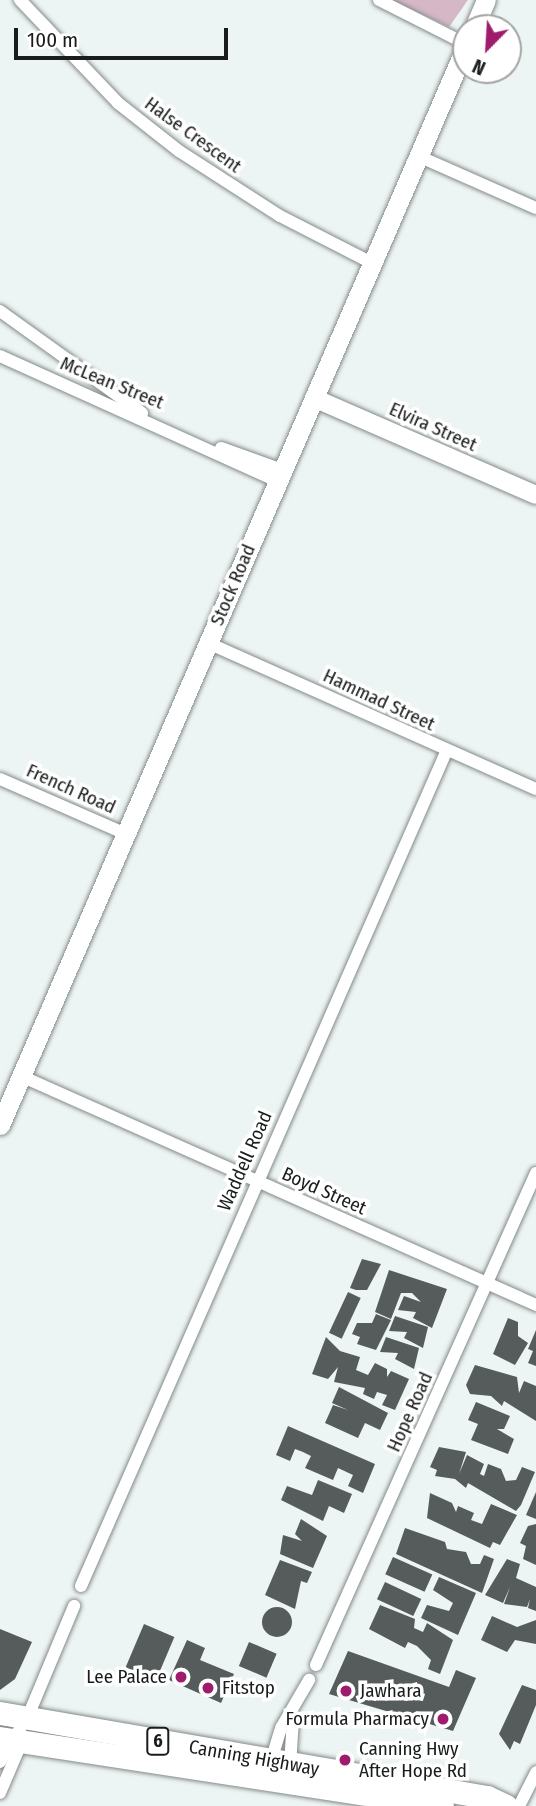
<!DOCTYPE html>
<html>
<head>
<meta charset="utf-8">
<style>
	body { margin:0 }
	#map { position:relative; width:536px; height:1806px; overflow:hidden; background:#edf4f4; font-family:"Fira Sans Condensed",sans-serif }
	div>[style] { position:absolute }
	.green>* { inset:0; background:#d5b7c5 }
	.building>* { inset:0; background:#565b5b; transform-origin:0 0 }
	.round { border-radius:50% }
	.roads { filter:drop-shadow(0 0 2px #848a8a) drop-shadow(0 0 2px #848a8a) }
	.street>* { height:12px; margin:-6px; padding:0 6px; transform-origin:6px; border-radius:6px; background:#fff }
	.secondary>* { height:18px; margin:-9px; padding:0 9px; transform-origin:9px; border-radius:9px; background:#fff }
	.primary>* { height:19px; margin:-9.5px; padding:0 9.5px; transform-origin:9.5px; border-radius:9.5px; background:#fff }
	.highway>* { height:23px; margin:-11.5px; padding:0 11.5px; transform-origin:11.5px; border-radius:11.5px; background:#fff }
	.dots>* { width:19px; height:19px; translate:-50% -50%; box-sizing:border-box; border:4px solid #fff; border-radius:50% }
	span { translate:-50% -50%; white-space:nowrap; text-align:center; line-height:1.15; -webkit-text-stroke:7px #fff; paint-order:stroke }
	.shield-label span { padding:2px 5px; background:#fff; border:2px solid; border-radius:5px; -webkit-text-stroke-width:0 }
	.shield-label { font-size:18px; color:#1a1c1c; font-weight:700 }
	.street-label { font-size:19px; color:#1a1c1c }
	.poi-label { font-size:19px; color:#1a1c1c }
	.right { translate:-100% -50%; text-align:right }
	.left { translate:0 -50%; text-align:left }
	.north { position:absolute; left:452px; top:14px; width:70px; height:70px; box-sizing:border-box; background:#fff; border:2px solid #a3a4a4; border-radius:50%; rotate:204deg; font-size:19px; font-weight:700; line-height:28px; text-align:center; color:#1a1c1c }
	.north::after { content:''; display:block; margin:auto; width:24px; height:32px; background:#9f1c6c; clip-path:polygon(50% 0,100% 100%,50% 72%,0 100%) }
	.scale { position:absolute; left:14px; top:28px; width:214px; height:32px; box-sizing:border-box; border:4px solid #1a1c1c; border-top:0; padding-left:9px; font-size:21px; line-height:24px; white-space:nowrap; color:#1a1c1c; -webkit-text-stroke:5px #fff; paint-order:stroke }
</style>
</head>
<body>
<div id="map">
	<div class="green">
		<div style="clip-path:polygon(392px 0,468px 0,449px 27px)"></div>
	</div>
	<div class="building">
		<div style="clip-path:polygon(362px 1259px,381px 1264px,367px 1290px,356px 1290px,350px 1288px)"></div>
		<div style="clip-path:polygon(389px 1270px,447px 1289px,432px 1328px,413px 1318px,416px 1312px,398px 1310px,404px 1296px,421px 1302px,412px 1293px,401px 1293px,391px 1319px,375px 1312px)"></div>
		<div style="left:348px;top:1292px;width:14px;height:45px;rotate:25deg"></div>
		<div style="clip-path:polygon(376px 1314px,391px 1320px,376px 1350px,357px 1344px,360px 1337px,352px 1334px,357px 1323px,372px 1323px)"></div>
		<div style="clip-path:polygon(395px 1316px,428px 1327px,423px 1348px,404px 1338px,407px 1332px,389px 1331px)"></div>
		<div style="clip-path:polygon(508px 1318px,518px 1322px,518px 1336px,528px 1343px,515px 1365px,493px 1354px)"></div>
		<div style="clip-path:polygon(536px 1330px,536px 1366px,528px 1363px,533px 1351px,528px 1349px)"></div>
		<div style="clip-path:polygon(326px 1337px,340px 1351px,360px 1357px,356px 1370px,368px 1375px,375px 1363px,387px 1369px,387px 1377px,391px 1371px,409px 1379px,395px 1410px,382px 1405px,387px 1395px,377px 1392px,374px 1399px,363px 1394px,365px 1388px,334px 1382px,338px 1367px,328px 1379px,312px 1374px)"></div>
		<div style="clip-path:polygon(386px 1337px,419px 1348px,414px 1369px,395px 1359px,398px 1353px,380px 1352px)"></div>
		<div style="clip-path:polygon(475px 1365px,517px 1377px,519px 1393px,524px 1381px,536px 1386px,536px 1421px,504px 1401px,502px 1406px,491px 1396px,470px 1394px,466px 1385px)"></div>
		<div style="clip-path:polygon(339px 1387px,388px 1413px,380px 1430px,365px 1423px,358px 1438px,325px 1423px,333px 1405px,348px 1410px,332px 1403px)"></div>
		<div style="clip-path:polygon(476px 1402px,510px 1416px,504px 1429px,497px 1429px,514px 1439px,508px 1454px,471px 1440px,478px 1424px,468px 1420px)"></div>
		<div style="clip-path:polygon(288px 1426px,375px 1464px,363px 1493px,348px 1486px,353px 1475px,338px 1468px,333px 1480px,305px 1468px,311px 1456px,303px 1452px,295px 1449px,290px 1461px,276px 1455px)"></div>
		<div style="clip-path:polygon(439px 1447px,466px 1452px,459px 1474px,467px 1455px,484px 1464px,480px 1474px,484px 1476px,488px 1464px,501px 1469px,506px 1481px,516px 1480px,522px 1467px,535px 1472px,521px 1505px,516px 1511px,468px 1483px,466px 1488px,455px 1479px,435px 1476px,437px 1470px,430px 1467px)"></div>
		<div style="clip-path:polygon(318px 1480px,352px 1494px,344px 1513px,329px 1506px,323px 1521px,281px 1500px,287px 1486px,312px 1495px)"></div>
		<div style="clip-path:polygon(536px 1492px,536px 1519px,526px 1515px)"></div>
		<div style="clip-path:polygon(430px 1493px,452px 1503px,456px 1512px,458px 1506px,474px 1513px,471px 1520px,482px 1524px,491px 1504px,517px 1515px,500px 1545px,493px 1542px,490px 1548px,427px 1518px)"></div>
		<div style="clip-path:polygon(301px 1519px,327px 1536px,313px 1568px,280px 1554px,283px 1535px,302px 1541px,295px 1534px)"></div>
		<div style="clip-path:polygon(536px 1524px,536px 1565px,523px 1559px,526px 1546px,520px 1543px,528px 1526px)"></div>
		<div style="clip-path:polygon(405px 1528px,445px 1542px,447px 1549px,466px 1552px,471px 1564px,480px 1564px,484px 1555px,494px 1559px,482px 1593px,396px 1554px)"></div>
		<div style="left:393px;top:1557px;width:43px;height:19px;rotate:24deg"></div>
		<div style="clip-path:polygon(507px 1559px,520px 1564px,516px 1578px,536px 1587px,536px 1611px,528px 1608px,530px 1599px,527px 1607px,504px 1604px,510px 1587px,503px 1603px,485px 1595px)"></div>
		<div style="clip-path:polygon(280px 1560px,312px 1572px,307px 1583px,301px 1581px,295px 1609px,265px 1595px)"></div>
		<div style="clip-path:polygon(439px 1577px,476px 1593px,458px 1635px,421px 1618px,427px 1605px,449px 1611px,453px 1603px,433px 1590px)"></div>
		<div style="left:385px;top:1582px;width:40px;height:19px;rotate:25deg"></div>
		<div style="clip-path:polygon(380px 1605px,415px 1619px,414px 1628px,423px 1632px,427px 1623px,453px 1640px,440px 1674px,428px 1669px,431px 1660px,417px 1646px,408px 1642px,405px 1648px,369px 1629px)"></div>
		<div class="round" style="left:262px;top:1607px;width:30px;height:30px"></div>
		<div style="clip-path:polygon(492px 1616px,517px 1627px,536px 1620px,536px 1644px,515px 1640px,507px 1652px,481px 1640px)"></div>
		<div style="left:144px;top:1624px;width:33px;height:47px;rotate:23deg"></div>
		<div style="clip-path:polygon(0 1629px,32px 1642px,15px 1679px,0 1690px)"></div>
		<div style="clip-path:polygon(187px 1640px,205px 1648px,200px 1660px,234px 1674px,221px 1703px,169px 1680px)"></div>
		<div style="left:249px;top:1642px;width:30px;height:26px;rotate:23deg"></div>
		<div style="clip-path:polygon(348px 1651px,449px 1687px,456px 1670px,476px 1678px,453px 1731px,329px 1694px)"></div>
		<div style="clip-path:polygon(522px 1685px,536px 1690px,536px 1705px,520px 1744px,514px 1741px,510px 1750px,499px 1734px)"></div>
	</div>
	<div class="roads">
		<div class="street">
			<div style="left:20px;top:0;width:142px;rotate:46.4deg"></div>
			<div style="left:118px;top:103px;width:78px;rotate:38.2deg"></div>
			<div style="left:179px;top:151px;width:120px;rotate:32.8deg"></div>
			<div style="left:280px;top:216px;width:103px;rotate:27.1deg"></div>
			<div style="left:379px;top:0;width:97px;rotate:26.8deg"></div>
			<div style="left:418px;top:156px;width:129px;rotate:23.8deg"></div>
			<div style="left:0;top:311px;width:175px;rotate:35.7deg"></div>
			<div style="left:0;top:356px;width:304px;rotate:24.3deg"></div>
			<div style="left:221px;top:448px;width:65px;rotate:19.8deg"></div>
			<div style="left:208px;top:643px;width:359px;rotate:24deg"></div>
			<div style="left:0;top:779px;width:137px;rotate:23.6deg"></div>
			<div style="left:21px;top:1076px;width:564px;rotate:23.97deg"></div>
			<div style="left:81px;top:1586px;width:910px;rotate:-66.36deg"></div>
			<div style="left:316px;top:1665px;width:539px;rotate:-65.91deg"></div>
			<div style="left:26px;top:1721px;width:125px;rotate:-67.3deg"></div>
			<div style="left:0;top:1762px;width:52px;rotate:-59deg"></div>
			<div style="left:270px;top:1764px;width:38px;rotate:-73deg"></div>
			<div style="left:281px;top:1728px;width:56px;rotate:-59.7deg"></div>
			<div style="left:290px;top:1766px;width:48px;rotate:-86.4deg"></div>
			<div style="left:0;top:1793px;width:59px;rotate:-66.9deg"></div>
			<div style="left:519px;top:1806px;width:38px;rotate:-63deg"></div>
		</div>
		<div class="secondary">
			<div style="left:314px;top:398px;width:242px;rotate:23.6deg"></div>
		</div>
		<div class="primary">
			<div style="left:474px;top:28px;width:30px;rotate:-67deg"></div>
			<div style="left:0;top:1125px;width:1175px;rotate:-66.64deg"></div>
		</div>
		<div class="highway">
			<div style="left:0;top:1713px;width:494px;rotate:9.8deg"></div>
			<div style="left:487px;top:1797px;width:21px;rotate:25deg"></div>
			<div style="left:0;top:1738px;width:447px;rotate:8.7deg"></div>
		</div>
	</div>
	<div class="dots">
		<div style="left:181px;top:1677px;background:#9f1c6c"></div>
		<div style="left:208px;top:1688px;background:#9f1c6c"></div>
		<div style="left:346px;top:1691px;background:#9f1c6c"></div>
		<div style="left:443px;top:1719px;background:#9f1c6c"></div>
		<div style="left:345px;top:1760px;background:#9f1c6c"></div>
	</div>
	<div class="shield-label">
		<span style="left:158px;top:1741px">6</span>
	</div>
	<div class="street-label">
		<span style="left:193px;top:135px;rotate:36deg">Halse Crescent</span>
		<span style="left:112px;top:383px;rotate:22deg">McLean Street</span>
		<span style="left:433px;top:427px;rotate:24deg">Elvira Street</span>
		<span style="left:233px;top:585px;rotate:-67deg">Stock Road</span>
		<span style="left:379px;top:700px;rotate:25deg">Hammad Street</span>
		<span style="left:71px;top:789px;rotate:24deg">French Road</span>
		<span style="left:245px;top:1161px;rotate:-66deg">Waddell Road</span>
		<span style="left:324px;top:1191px;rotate:24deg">Boyd Street</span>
		<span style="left:410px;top:1412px;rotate:-66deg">Hope Road</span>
		<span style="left:254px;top:1758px;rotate:10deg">Canning Highway</span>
	</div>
	<div class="poi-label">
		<span class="right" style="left:167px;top:1677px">Lee Palace</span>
		<span class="left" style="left:222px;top:1688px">Fitstop</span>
		<span class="left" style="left:360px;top:1691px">Jawhara</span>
		<span class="right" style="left:429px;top:1719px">Formula Pharmacy</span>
		<span class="left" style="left:359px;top:1760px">Canning Hwy<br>After Hope Rd</span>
	</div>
	<div class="north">N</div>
	<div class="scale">100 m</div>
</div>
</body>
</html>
